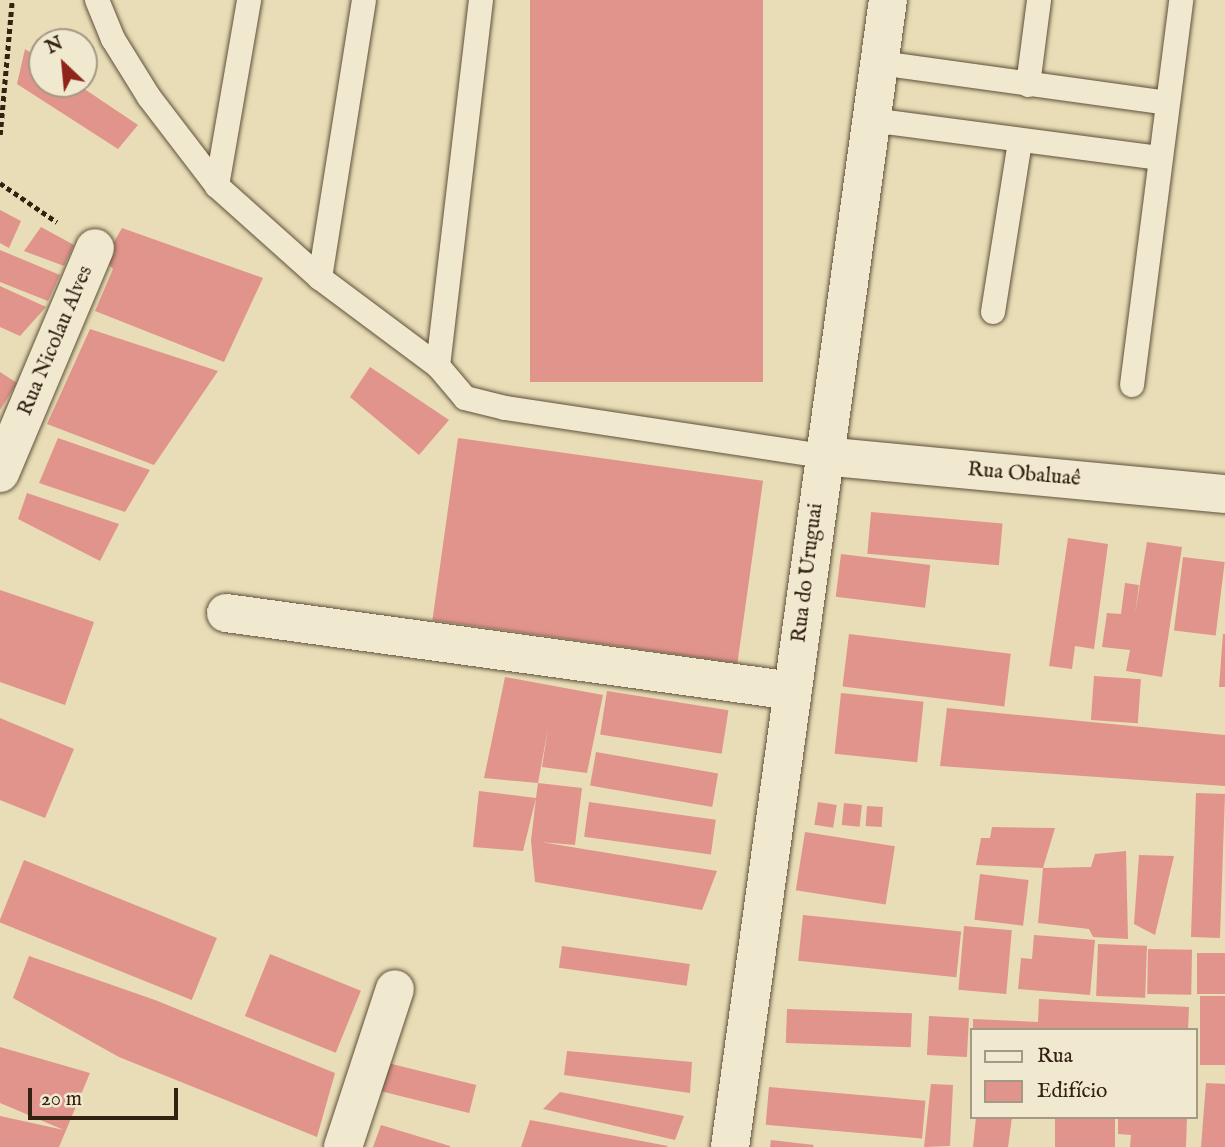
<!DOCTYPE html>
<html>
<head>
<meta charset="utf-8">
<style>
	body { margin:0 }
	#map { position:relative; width:1225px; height:1147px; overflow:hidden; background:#e8ddb6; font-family:"IM FELL English",serif }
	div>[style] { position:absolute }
	.building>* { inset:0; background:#e0948b; transform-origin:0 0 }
	.path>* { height:4.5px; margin-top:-2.25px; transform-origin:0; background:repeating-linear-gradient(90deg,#332112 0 5px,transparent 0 8.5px) }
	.roads { filter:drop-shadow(0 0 2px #60503b) drop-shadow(0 0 2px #60503b) }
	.lane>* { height:24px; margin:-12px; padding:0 12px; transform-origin:12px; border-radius:12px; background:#f0e9d0 }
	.street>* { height:38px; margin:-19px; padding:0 19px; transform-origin:19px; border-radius:19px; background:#f0e9d0 }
	.secondary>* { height:38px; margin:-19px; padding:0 19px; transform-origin:19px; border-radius:19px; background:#f0e9d0 }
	span { translate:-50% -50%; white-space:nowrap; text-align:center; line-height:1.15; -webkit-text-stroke:5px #f0e9d0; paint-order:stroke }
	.street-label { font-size:21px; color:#332112 }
	.legend { position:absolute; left:970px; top:1028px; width:228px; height:91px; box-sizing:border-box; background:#f0e9d0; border:2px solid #a49984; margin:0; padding:9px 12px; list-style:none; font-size:21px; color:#332112 }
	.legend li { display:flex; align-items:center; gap:14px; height:35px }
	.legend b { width:35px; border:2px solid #a49984 }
	.north { position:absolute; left:28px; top:28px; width:70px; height:70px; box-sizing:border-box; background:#f0e9d0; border:2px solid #a49984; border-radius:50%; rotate:334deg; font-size:19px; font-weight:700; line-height:28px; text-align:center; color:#332112 }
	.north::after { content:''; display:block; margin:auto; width:24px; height:32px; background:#8f2418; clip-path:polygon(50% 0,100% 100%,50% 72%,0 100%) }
	.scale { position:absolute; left:28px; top:1088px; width:150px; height:32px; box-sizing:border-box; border:4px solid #332112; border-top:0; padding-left:9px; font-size:21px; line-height:24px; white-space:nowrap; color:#332112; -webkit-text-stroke:5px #f0e9d0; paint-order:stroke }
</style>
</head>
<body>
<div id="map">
	<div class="building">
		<div style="left:530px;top:0;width:233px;height:382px"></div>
		<div style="clip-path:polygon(25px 49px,42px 60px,42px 84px,77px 84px,138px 125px,118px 149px,17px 84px)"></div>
		<div style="clip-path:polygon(0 210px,21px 221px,9px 248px,0 243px)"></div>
		<div style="clip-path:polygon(41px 227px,74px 245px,64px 266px,24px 251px)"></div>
		<div style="clip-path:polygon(122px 228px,263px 278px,224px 362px,95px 311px,113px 269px,104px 259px)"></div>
		<div style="clip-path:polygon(0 250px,60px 275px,48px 301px,0 282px)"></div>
		<div style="clip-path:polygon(0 286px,46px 307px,20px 336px,0 327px)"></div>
		<div style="clip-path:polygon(90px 329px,218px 371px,154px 465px,47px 424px)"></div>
		<div style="clip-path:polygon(370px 367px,449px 420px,419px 455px,350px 397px)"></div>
		<div style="clip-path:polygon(0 372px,17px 383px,0 410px)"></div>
		<div style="clip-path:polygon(58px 438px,150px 470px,125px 512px,39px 483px)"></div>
		<div style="left:458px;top:438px;width:308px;height:184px;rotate:8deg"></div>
		<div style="clip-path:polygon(27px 493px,119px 524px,100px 561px,18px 519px)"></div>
		<div style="left:871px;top:512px;width:132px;height:42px;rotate:5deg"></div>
		<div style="clip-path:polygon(1068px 538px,1108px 544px,1094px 649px,1075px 646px,1072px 669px,1049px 666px)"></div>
		<div style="clip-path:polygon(1147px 542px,1182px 547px,1162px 677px,1126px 671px,1130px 650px,1102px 647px,1107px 613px,1121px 614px,1125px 583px,1139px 585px,1135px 614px)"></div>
		<div style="left:841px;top:554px;width:90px;height:43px;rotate:7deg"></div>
		<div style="left:1183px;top:557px;width:42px;height:74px;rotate:7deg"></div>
		<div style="clip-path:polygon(0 590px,94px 622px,65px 705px,0 682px)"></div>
		<div style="left:849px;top:634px;width:163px;height:53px;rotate:7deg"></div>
		<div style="clip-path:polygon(1223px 634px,1225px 634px,1225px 687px,1219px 687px)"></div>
		<div style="left:1094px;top:676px;width:47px;height:44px;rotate:4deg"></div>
		<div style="clip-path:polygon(505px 677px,603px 695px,587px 773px,542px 767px,548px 728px,538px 783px,484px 778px)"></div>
		<div style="left:607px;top:691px;width:123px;height:44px;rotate:9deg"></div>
		<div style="left:841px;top:693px;width:83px;height:61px;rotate:6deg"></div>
		<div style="clip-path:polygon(947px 708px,1225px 735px,1225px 786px,940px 766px)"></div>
		<div style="clip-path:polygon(0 718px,74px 749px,45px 818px,0 800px)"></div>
		<div style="left:596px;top:752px;width:124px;height:34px;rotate:10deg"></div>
		<div style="clip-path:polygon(538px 783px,582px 788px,575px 845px,541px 842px,717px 871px,702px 910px,535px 882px,531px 841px,536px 798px,523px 851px,473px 847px,479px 791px,536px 798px)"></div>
		<div style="left:1196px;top:793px;width:29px;height:144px;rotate:2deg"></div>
		<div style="left:589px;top:802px;width:128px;height:35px;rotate:8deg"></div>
		<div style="left:818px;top:802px;width:19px;height:23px;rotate:9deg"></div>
		<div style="left:844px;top:803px;width:18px;height:22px;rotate:6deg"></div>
		<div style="left:867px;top:806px;width:16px;height:20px;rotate:4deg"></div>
		<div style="clip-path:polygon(992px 827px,1055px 828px,1043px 868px,1091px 867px,1095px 854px,1126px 851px,1128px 939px,1093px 937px,1089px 929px,1038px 923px,1043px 868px,976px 865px,981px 838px,990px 838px)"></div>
		<div style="left:805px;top:832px;width:91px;height:59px;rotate:9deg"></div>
		<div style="clip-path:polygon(1139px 855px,1174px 856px,1155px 935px,1134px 924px)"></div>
		<div style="left:24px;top:860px;width:208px;height:67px;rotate:22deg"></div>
		<div style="left:980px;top:874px;width:49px;height:46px;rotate:7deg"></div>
		<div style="left:803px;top:915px;width:159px;height:46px;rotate:6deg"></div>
		<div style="left:964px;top:926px;width:48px;height:64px;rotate:5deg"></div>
		<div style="clip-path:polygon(1034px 935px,1095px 940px,1090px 995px,1018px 989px,1021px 958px,1032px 959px)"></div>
		<div style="left:1098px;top:944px;width:49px;height:52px;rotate:2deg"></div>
		<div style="left:562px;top:946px;width:129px;height:22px;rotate:8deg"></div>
		<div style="left:1148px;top:949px;width:44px;height:45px;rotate:1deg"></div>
		<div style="left:1197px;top:953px;width:28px;height:41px"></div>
		<div style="left:270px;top:954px;width:98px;height:67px;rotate:22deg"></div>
		<div style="clip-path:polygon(29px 956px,155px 1000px,335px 1073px,317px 1137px,119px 1057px,13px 998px)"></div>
		<div style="left:1200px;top:996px;width:25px;height:69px"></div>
		<div style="clip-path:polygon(1039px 999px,1189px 1007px,1188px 1030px,973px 1030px,973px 1019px,1038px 1022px)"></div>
		<div style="left:787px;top:1009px;width:125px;height:34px;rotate:2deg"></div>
		<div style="left:929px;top:1016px;width:40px;height:39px;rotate:3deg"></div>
		<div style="clip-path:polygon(0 1047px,90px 1073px,59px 1147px,0 1147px,0 1116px,64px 1130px,0 1103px)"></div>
		<div style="clip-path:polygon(567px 1051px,692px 1062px,690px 1093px,564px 1075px)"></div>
		<div style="left:384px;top:1062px;width:95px;height:29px;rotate:14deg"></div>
		<div style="clip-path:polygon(1206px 1083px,1225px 1084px,1225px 1147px,1201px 1147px)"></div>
		<div style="clip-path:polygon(931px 1084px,953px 1085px,950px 1146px,924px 1147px)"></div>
		<div style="left:769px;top:1087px;width:157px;height:38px;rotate:5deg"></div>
		<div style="clip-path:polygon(560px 1092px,684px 1116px,675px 1140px,543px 1109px)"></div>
		<div style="clip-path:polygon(976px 1117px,1012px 1117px,1008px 1147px,973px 1147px)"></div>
		<div style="left:1055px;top:1117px;width:60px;height:30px"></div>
		<div style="clip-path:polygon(1118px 1117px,1187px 1117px,1186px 1147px,1130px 1147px,1131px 1135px,1118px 1134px)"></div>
		<div style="clip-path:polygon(530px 1120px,668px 1146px,667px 1147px,521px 1147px)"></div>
		<div style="clip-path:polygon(381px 1125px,450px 1146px,450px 1147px,373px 1147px)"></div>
		<div style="clip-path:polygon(771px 1140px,814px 1145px,813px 1147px,770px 1147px)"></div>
	</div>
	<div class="path">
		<div style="left:0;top:135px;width:136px;rotate:-84.9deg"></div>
		<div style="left:0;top:183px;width:69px;rotate:34.4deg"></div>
	</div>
	<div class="roads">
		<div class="lane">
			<div style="left:97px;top:0;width:42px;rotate:67.7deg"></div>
			<div style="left:113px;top:39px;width:68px;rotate:58.2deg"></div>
			<div style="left:149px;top:97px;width:112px;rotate:52.6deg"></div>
			<div style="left:217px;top:186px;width:138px;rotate:41.8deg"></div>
			<div style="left:320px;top:278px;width:147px;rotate:36.7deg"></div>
			<div style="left:438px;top:366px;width:369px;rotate:-83.3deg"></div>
			<div style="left:880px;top:63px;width:290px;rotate:7.9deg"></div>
			<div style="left:1028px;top:85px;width:86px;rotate:-82.6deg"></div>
			<div style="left:871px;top:120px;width:292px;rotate:7.5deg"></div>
			<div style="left:217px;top:186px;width:189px;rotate:-80.2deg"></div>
			<div style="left:320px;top:278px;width:281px;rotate:-81deg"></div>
			<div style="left:993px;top:312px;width:173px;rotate:-81deg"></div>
			<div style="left:438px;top:366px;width:42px;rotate:49.8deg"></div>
			<div style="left:465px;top:398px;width:41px;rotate:14deg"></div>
			<div style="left:505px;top:408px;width:322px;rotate:8.6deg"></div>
			<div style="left:1132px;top:385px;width:388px;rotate:-82.7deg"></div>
		</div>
		<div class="street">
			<div style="left:0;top:473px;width:244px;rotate:-67.1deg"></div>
			<div style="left:226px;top:613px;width:572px;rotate:7.83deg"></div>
			<div style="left:343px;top:1147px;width:166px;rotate:-71.8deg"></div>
		</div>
		<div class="secondary">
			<div style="left:823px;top:456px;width:404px;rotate:5.4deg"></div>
			<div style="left:730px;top:1147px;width:1158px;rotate:-82.16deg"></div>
		</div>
	</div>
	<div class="street-label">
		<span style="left:56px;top:341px;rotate:-67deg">Rua Nicolau Alves</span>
		<span style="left:1024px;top:475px;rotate:5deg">Rua Obaluaê</span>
		<span style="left:808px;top:573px;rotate:-83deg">Rua do Uruguai</span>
	</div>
	<ul class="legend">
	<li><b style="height:9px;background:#f0e9d0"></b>Rua</li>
	<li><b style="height:19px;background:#e0948b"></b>Edifício</li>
	</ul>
	<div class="north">N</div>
	<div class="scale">20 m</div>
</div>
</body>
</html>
